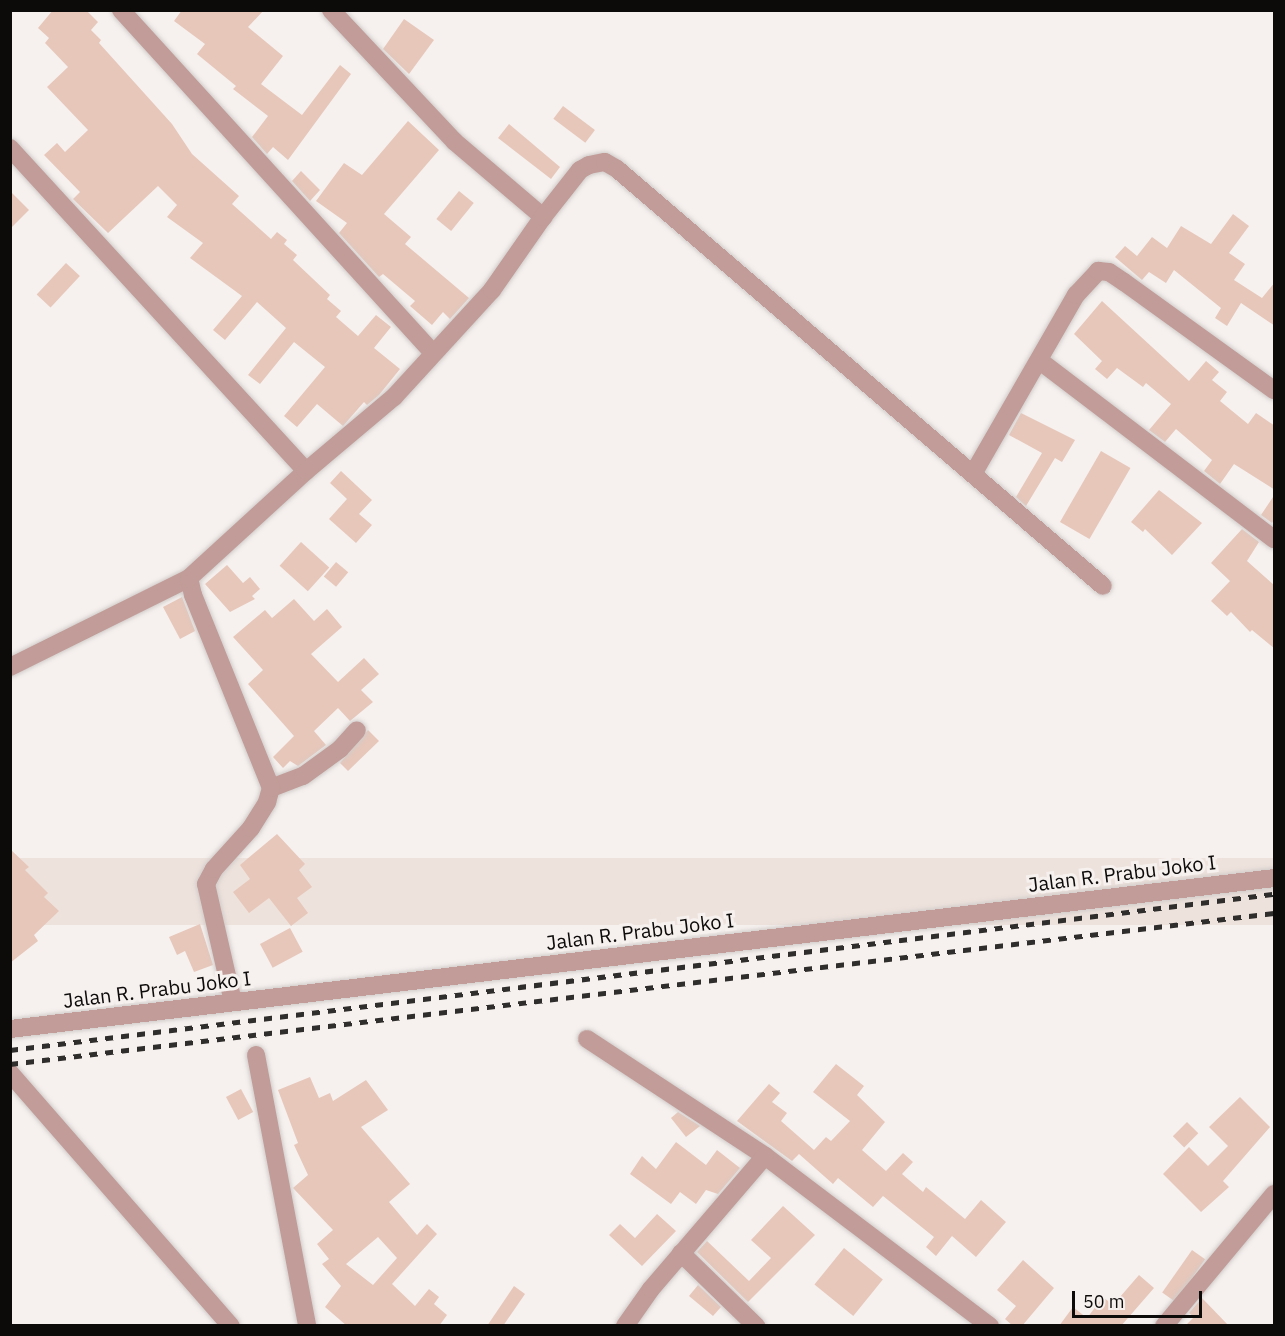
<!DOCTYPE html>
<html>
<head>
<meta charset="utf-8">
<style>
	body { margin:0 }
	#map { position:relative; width:1285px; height:1336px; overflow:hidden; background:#f6f1ef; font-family:"IBM Plex Sans",sans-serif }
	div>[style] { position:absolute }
	.built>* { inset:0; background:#eee2dc; transform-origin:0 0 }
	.building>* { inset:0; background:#e7c7ba; transform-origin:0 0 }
	.roads { filter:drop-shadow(0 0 2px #d1ccca) drop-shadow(0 0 2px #d1ccca) }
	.minor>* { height:18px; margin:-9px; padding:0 9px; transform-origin:9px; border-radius:9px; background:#c19c98 }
	.rail>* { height:4.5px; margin-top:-2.25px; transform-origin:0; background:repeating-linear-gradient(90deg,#302e2c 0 8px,transparent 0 16px) }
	span { translate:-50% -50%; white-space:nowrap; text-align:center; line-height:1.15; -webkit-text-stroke:6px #f6f1ef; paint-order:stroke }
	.street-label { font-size:20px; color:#0d0b0a }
	.frame { position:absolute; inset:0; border:12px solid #0d0b0a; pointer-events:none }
	.scale { position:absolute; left:1072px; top:1291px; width:130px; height:27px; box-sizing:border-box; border:3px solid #0d0b0a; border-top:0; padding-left:8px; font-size:18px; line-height:21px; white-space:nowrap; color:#0d0b0a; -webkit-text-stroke:4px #f6f1ef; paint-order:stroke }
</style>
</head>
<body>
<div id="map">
	<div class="built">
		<div style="left:1274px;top:858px;width:67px;height:1273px;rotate:90deg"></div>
	</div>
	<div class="building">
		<div style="clip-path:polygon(53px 10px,86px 10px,98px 22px,91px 30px,101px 40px,99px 43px,172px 124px,192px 154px,239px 196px,232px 204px,271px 239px,277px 232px,287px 240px,284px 244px,297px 255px,293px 260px,330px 295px,327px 299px,341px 311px,336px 317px,358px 336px,376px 315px,391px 327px,374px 348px,400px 369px,379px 395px,367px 405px,364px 402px,343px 426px,317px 404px,297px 427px,284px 416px,325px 367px,294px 342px,260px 384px,248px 375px,286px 328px,257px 302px,225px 340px,213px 330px,242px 296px,190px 258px,203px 243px,167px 217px,177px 205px,158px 186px,108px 233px,73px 199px,80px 192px,44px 155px,57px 143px,65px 152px,88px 130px,47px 87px,68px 67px,45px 43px,49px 38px,38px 28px)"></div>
		<div style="clip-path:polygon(182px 10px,264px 10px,248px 27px,283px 56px,261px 84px,302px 115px,340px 65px,351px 74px,288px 160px,273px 147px,267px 154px,252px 137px,268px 116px,233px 89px,236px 86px,197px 54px,205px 44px,174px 21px)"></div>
		<div style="clip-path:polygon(404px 19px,434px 40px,409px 74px,383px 49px)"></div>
		<div style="left:563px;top:106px;width:40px;height:16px;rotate:37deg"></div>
		<div style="clip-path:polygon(408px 121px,439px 150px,384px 214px,411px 237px,405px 244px,469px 298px,450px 319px,443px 312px,432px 325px,410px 306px,415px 301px,383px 274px,379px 277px,339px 233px,347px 223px,316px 201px,344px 163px,362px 175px)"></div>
		<div style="clip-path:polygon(509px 124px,560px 167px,551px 179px,498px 138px)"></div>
		<div style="clip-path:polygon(301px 171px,320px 190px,310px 201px,292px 181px)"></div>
		<div style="clip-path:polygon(10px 191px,29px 210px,10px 229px)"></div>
		<div style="left:459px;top:191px;width:19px;height:36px;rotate:39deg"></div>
		<div style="clip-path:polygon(1233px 214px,1249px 226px,1229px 253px,1245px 264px,1234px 280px,1262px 298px,1275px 282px,1275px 326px,1241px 303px,1227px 326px,1215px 318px,1221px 308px,1174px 270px,1166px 283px,1149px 272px,1142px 280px,1115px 257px,1125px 246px,1137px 256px,1152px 237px,1167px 248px,1181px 226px,1211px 244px)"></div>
		<div style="left:66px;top:263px;width:19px;height:43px;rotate:43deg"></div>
		<div style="clip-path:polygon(1102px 301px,1189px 381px,1206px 361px,1219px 372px,1212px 380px,1227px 392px,1220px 401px,1248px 424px,1256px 413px,1275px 426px,1275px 490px,1234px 464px,1220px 484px,1204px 471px,1212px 460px,1176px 429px,1165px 442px,1149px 430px,1171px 404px,1146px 383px,1143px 387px,1117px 368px,1107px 379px,1095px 369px,1102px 361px,1074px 334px)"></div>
		<div style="clip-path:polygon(1021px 413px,1075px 440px,1062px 462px,1055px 458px,1026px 506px,1016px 497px,1042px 453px,1009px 435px)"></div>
		<div style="left:1101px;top:451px;width:34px;height:82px;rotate:30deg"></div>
		<div style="clip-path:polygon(341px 471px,372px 500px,359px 514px,372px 525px,356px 543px,329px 519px,347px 499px,330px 483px)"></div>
		<div style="clip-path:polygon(1159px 490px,1202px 523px,1172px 555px,1145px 529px,1143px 532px,1131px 522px)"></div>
		<div style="clip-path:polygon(1275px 494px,1275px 519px,1272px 523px,1261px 515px)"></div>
		<div style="clip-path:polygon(1242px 529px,1259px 542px,1247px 561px,1275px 586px,1275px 649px,1252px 630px,1250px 632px,1231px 612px,1227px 616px,1211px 601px,1230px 581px,1211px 563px)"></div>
		<div style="left:301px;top:542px;width:38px;height:32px;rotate:42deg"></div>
		<div style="left:336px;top:562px;width:16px;height:19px;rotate:40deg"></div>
		<div style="clip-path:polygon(227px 565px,243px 583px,250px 577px,260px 589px,252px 596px,255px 599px,230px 612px,205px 584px)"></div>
		<div style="clip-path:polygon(182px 597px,195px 631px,180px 639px,163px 607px)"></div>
		<div style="clip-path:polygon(294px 599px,314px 621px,327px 609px,342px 627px,311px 654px,338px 682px,364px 658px,379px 674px,361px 690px,373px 702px,350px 721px,338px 708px,314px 731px,326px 745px,298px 766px,290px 761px,283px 768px,273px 757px,294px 736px,248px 684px,263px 670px,233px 637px,265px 610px,272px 618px)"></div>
		<div style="clip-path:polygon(368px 730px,379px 741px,348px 771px,340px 763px)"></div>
		<div style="clip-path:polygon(277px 834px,305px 864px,299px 870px,312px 887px,297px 898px,308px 913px,291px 926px,269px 898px,249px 913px,233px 892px,250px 879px,240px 865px)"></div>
		<div style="clip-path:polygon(10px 849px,29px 867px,25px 870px,48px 893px,44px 897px,59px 911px,34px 935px,38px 941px,10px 963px)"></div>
		<div style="clip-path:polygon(200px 924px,213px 965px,194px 972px,185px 951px,177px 955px,169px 937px)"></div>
		<div style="left:290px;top:928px;width:27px;height:34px;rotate:62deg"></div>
		<div style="clip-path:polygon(836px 1064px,864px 1086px,857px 1095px,885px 1122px,862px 1150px,886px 1171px,903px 1153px,913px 1162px,902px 1174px,923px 1192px,926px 1187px,965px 1219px,981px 1200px,1006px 1222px,976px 1257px,952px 1236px,936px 1256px,926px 1247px,934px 1237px,883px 1196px,873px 1207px,838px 1178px,833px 1184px,799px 1154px,792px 1161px,737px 1121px,769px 1084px,780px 1093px,772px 1102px,787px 1113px,781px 1121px,814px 1150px,826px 1137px,831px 1141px,850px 1121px,813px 1092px)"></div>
		<div style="clip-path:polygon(evenodd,310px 1077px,319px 1098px,330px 1093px,333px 1101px,366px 1080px,388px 1110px,361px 1127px,410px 1184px,389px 1202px,417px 1235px,427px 1224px,437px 1234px,392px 1284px,415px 1306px,429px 1289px,439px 1297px,434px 1304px,447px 1315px,439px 1326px,347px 1326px,325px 1307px,341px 1286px,322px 1264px,329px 1259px,317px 1244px,333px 1230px,293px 1188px,308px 1175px,294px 1145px,298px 1143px,278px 1090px,310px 1077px,378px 1237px,397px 1258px,373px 1285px,346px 1264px,378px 1237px)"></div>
		<div style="left:241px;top:1089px;width:26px;height:17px;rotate:62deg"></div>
		<div style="clip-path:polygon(1240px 1097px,1270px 1127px,1223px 1181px,1229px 1187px,1201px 1212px,1163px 1174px,1189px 1147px,1208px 1166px,1228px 1146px,1209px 1127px)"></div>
		<div style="clip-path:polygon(678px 1112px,700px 1126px,686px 1137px,671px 1118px)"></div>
		<div style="left:1187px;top:1122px;width:16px;height:20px;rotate:45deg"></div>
		<div style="clip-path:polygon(676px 1142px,706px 1165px,717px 1150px,740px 1168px,718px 1194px,706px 1190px,696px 1204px,680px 1192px,671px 1204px,630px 1174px,642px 1156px,656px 1169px)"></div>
		<div style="clip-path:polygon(783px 1206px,815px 1235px,748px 1302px,697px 1252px,707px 1241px,749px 1281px,771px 1258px,751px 1240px)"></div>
		<div style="clip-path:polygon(657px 1214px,676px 1231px,642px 1266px,609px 1235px,620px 1224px,635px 1238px)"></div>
		<div style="left:844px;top:1248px;width:50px;height:47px;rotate:39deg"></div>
		<div style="left:1192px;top:1250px;width:16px;height:52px;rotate:35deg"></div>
		<div style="clip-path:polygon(1023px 1260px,1054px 1288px,1022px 1326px,1013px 1326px,1005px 1319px,1016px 1306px,997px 1290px)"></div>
		<div style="clip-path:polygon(1139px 1275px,1154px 1288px,1121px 1326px,1059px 1326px,1073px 1307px,1087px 1318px,1103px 1297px,1113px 1305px)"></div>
		<div style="clip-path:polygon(698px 1285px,721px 1307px,713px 1316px,689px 1296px)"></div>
		<div style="clip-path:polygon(514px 1286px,525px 1294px,503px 1326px,487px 1326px)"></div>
		<div style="clip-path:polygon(1202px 1298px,1229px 1326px,1185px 1326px,1194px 1317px,1189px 1313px)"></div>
	</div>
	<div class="roads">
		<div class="minor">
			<div style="left:121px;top:10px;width:464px;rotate:47.7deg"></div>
			<div style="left:331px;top:10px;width:181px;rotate:46.8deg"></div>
			<div style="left:455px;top:142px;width:116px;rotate:40.4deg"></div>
			<div style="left:10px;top:148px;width:438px;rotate:47.5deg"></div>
			<div style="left:1040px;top:361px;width:294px;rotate:37.3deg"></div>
			<div style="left:973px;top:474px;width:207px;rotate:-60.1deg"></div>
			<div style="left:1076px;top:295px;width:33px;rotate:-47deg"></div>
			<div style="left:1098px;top:271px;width:11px;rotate:5deg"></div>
			<div style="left:1109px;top:272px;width:18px;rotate:34deg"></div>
			<div style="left:1124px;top:282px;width:185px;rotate:35.8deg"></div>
			<div style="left:10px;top:667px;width:200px;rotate:-26.4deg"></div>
			<div style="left:271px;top:788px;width:34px;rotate:-21deg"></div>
			<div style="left:303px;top:776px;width:46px;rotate:-36.1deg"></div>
			<div style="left:340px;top:749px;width:25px;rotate:-48deg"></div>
			<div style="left:233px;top:1002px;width:121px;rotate:-102.9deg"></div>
			<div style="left:206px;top:884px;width:17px;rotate:-62deg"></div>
			<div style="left:214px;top:869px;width:55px;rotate:-47.9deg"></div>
			<div style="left:251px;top:828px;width:31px;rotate:-58deg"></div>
			<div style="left:267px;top:802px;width:15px;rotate:-74deg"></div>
			<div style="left:271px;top:788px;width:208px;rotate:-112deg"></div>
			<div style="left:193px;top:595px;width:17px;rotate:-103deg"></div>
			<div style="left:189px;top:578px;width:159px;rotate:-42.4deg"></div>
			<div style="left:306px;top:471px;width:115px;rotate:-40.1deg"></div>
			<div style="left:394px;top:397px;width:145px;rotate:-47.5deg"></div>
			<div style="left:492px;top:290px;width:89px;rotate:-55.1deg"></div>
			<div style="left:543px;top:217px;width:60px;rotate:-51.8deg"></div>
			<div style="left:580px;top:170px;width:10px;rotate:-29deg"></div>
			<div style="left:589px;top:165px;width:16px;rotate:-11deg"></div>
			<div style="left:605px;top:162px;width:14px;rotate:30deg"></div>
			<div style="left:617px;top:169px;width:640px;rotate:40.63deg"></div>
			<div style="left:10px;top:1029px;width:1273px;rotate:-6.81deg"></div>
			<div style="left:587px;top:1039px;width:213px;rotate:33.3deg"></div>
			<div style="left:765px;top:1156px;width:282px;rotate:37.1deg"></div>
			<div style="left:256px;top:1055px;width:276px;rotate:79.3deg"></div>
			<div style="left:10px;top:1073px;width:336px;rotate:48.9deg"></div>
			<div style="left:681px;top:1253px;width:105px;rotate:44.2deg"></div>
			<div style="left:625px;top:1326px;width:45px;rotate:-54.9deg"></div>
			<div style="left:651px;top:1289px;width:175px;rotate:-49.4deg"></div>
			<div style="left:1164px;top:1326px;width:172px;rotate:-50.2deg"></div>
		</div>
	</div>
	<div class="rail">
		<div style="left:10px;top:1050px;width:1274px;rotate:-7.04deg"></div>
		<div style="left:10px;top:1064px;width:1273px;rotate:-6.81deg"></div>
	</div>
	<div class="street-label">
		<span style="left:1122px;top:873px;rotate:-7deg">Jalan R. Prabu Joko I</span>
		<span style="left:640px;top:931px;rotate:-7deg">Jalan R. Prabu Joko I</span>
		<span style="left:157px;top:989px;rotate:-7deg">Jalan R. Prabu Joko I</span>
	</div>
	<div class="frame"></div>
	<div class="scale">50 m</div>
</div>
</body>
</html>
